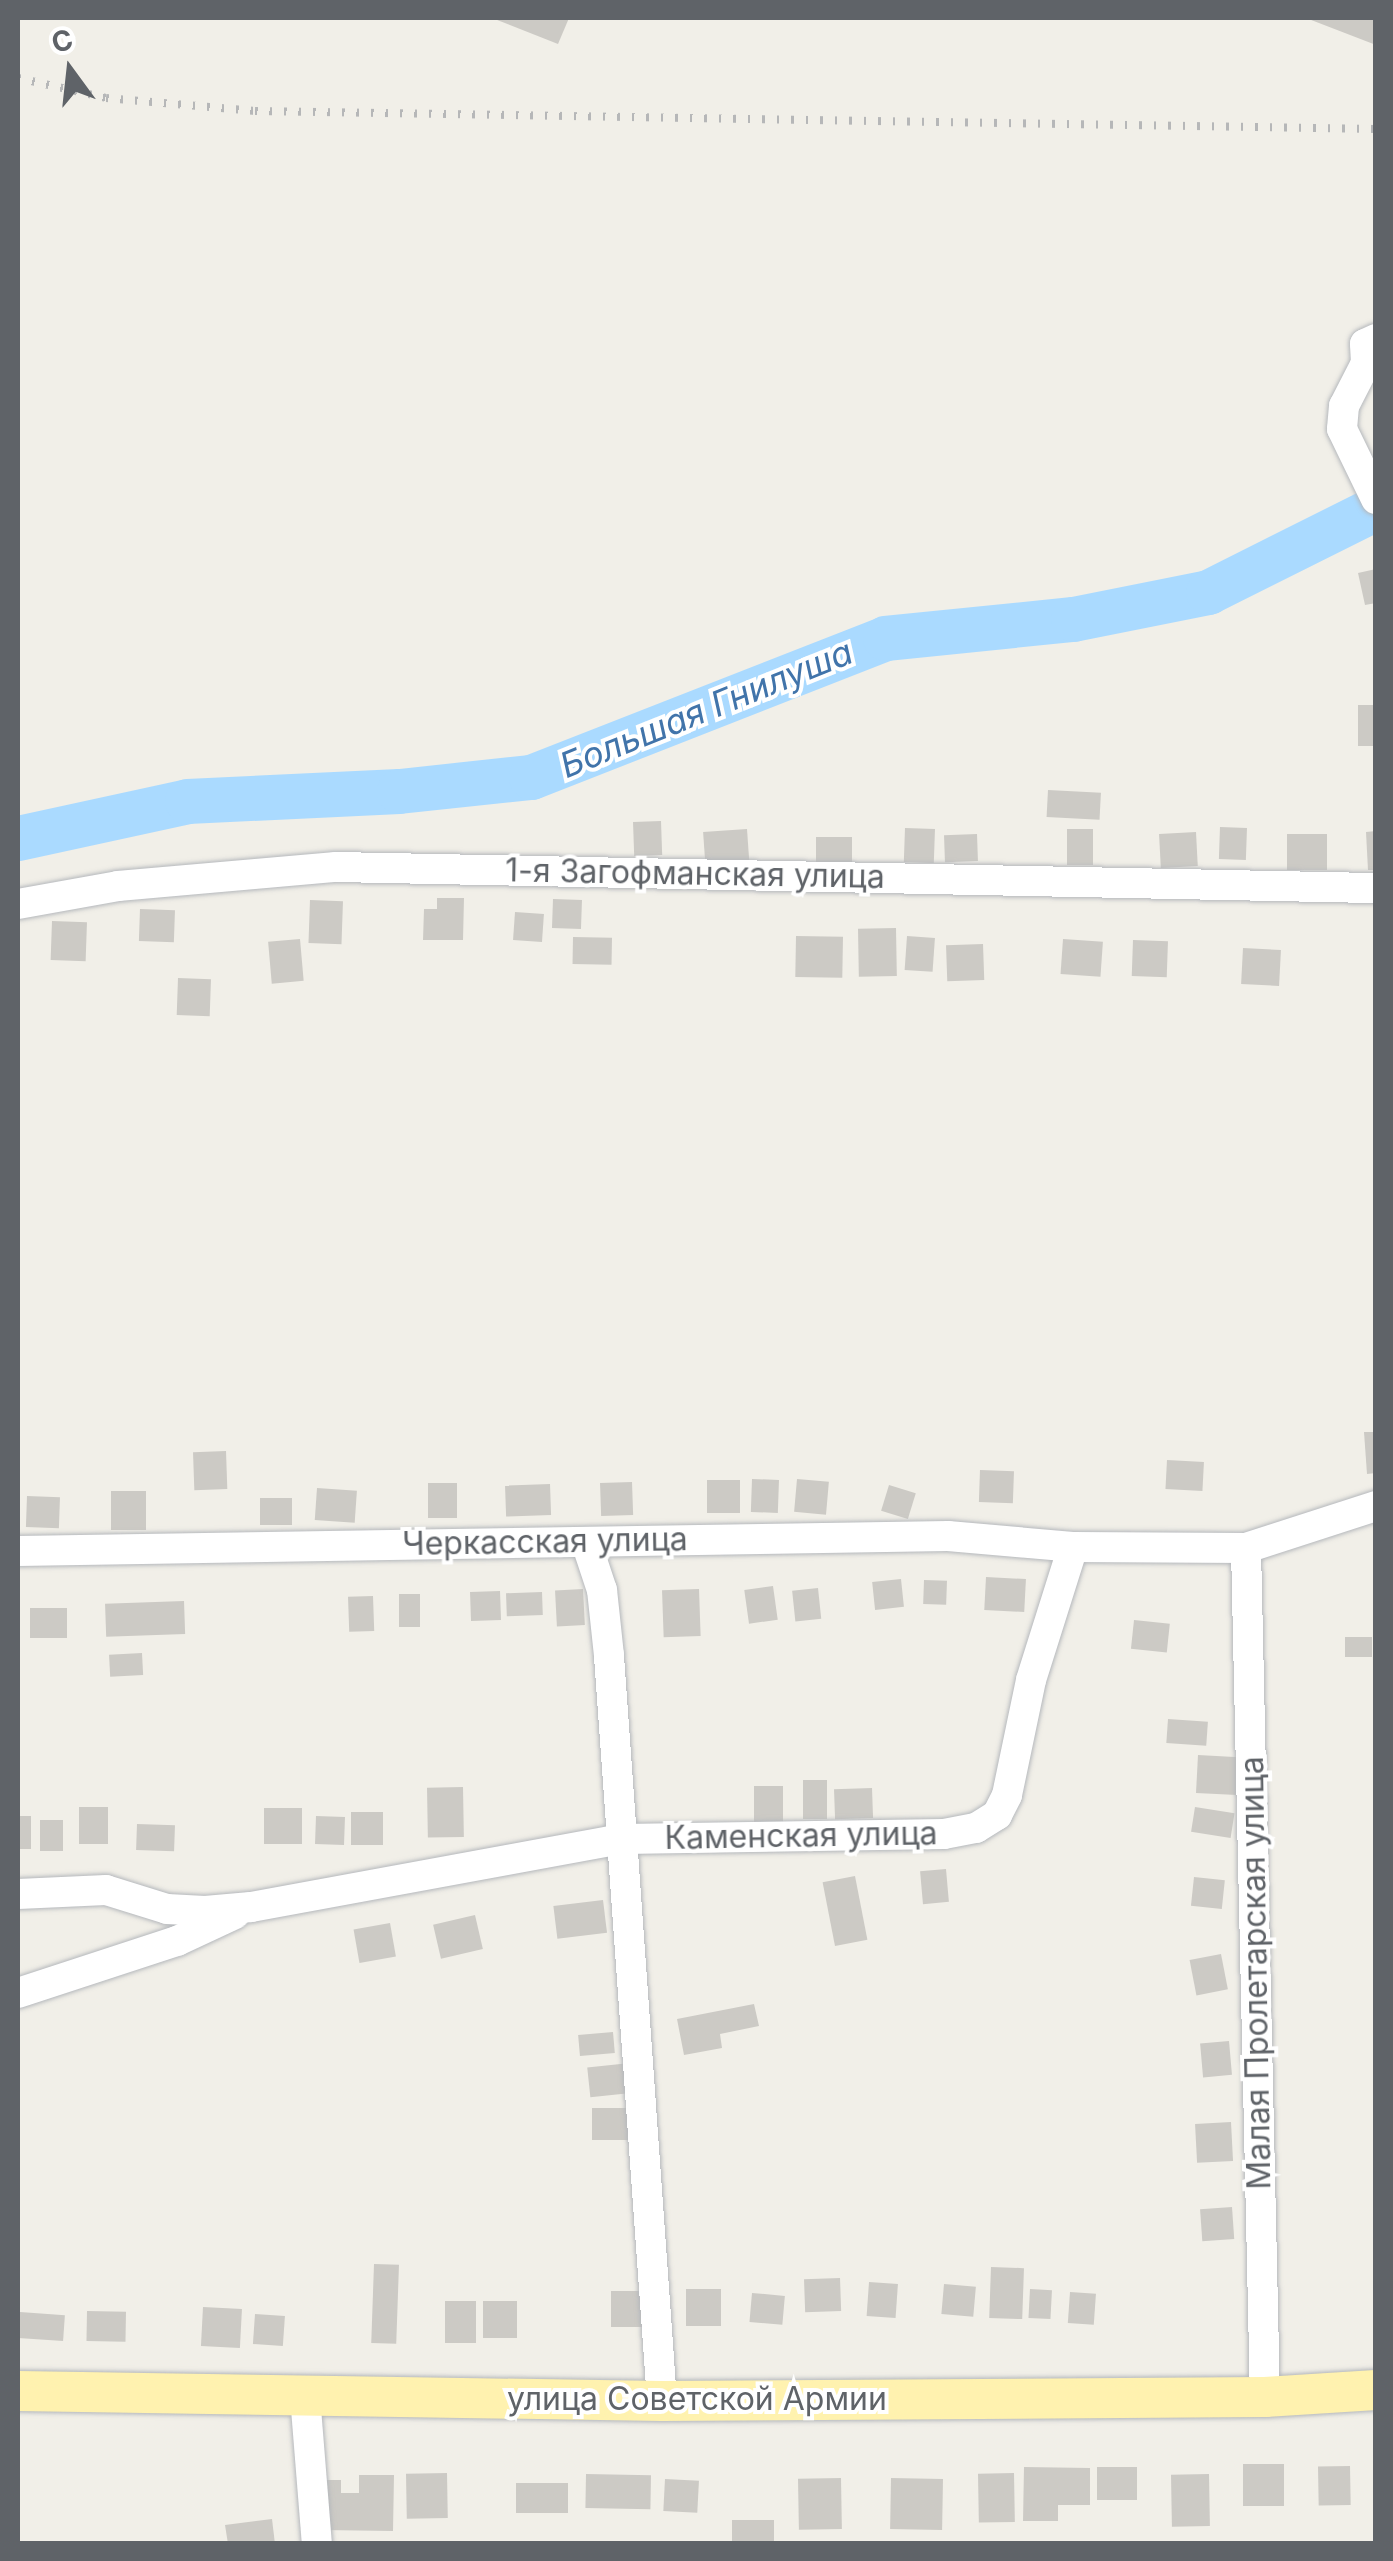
<!DOCTYPE html>
<html>
<head>
<meta charset="utf-8">
<style>
	body { margin:0 }
	#map { position:relative; width:1393px; height:2561px; overflow:hidden; background:#f1efe8; font-family:Inter,sans-serif }
	div>[style] { position:absolute }
	.river>* { height:45px; margin:-22.5px; padding:0 22.5px; transform-origin:22.5px; border-radius:22.5px; background:#aadaff }
	.building>* { inset:0; background:#cccac5; transform-origin:0 0 }
	.roads { filter:drop-shadow(0 0 2px #b5b8bc) drop-shadow(0 0 2px #b5b8bc) }
	.minor>* { height:30px; margin:-15px; padding:0 15px; transform-origin:15px; border-radius:15px; background:#fff }
	.major>* { height:40px; margin:-20px; padding:0 20px; transform-origin:20px; border-radius:20px; background:#fff2af }
	.rail>* { height:8px; margin-top:-4px; transform-origin:0; background:repeating-linear-gradient(90deg,#b6b7b8 0 2.5px,transparent 0 14.5px) }
	span { translate:-50% -50%; white-space:nowrap; text-align:center; line-height:1.15; -webkit-text-stroke:8px #fff; paint-order:stroke }
	.street-label { font-size:32px; color:#5f6368 }
	.water-label { font-size:35px; color:#4174aa; font-style:italic }
	.frame { position:absolute; inset:0; border:20px solid #5f6368; pointer-events:none }
	.north { position:absolute; left:20px; top:20px; width:100px; height:100px; -webkit-text-stroke:8px #fff; paint-order:stroke; rotate:345deg; font-size:28px; font-weight:700; line-height:40px; text-align:center; color:#5f6368 }
	.north::after { content:''; display:block; margin:auto; width:35px; height:45px; background:#5f6368; clip-path:polygon(50% 0,100% 100%,50% 72%,0 100%) }
</style>
</head>
<body>
<div id="map">
	<div class="river">
		<div style="left:18px;top:838px;width:173px;rotate:-12.3deg"></div>
		<div style="left:187px;top:801px;width:212px;rotate:-2.7deg"></div>
		<div style="left:399px;top:791px;width:133px;rotate:-6.1deg"></div>
		<div style="left:531px;top:777px;width:380px;rotate:-21.4deg"></div>
		<div style="left:885px;top:638px;width:189px;rotate:-5.8deg"></div>
		<div style="left:1073px;top:619px;width:138px;rotate:-11.3deg"></div>
		<div style="left:1208px;top:592px;width:188px;rotate:-26.6deg"></div>
	</div>
	<div class="building">
		<div style="clip-path:polygon(492px 18px,569px 18px,558px 44px)"></div>
		<div style="clip-path:polygon(1306px 18px,1376px 18px,1376px 45px)"></div>
		<div style="clip-path:polygon(1376px 569px,1376px 603px,1365px 605px,1358px 573px)"></div>
		<div style="left:1358px;top:705px;width:18px;height:41px"></div>
		<div style="left:1048px;top:790px;width:53px;height:27px;rotate:3deg"></div>
		<div style="left:661px;top:821px;width:34px;height:28px;rotate:88deg"></div>
		<div style="left:1220px;top:827px;width:27px;height:32px;rotate:2deg"></div>
		<div style="left:905px;top:828px;width:30px;height:34px;rotate:2deg"></div>
		<div style="left:747px;top:829px;width:32px;height:44px;rotate:86deg"></div>
		<div style="left:1067px;top:829px;width:26px;height:36px"></div>
		<div style="clip-path:polygon(1376px 831px,1376px 870px,1368px 870px,1366px 832px)"></div>
		<div style="left:1196px;top:832px;width:34px;height:37px;rotate:87deg"></div>
		<div style="left:977px;top:834px;width:27px;height:33px;rotate:88deg"></div>
		<div style="left:1287px;top:834px;width:40px;height:36px"></div>
		<div style="left:816px;top:837px;width:36px;height:28px"></div>
		<div style="clip-path:polygon(437px 898px,464px 898px,463px 940px,423px 940px,424px 909px,437px 909px)"></div>
		<div style="left:553px;top:899px;width:29px;height:29px;rotate:2deg"></div>
		<div style="left:310px;top:900px;width:33px;height:43px;rotate:2deg"></div>
		<div style="left:140px;top:909px;width:35px;height:32px;rotate:2deg"></div>
		<div style="left:515px;top:912px;width:29px;height:28px;rotate:4deg"></div>
		<div style="left:52px;top:921px;width:35px;height:39px;rotate:2deg"></div>
		<div style="left:896px;top:928px;width:48px;height:38px;rotate:89deg"></div>
		<div style="left:796px;top:936px;width:47px;height:41px;rotate:1deg"></div>
		<div style="left:907px;top:936px;width:28px;height:34px;rotate:4deg"></div>
		<div style="left:573px;top:937px;width:39px;height:27px;rotate:1deg"></div>
		<div style="left:300px;top:939px;width:42px;height:32px;rotate:85deg"></div>
		<div style="left:1063px;top:939px;width:40px;height:35px;rotate:4deg"></div>
		<div style="left:1133px;top:940px;width:35px;height:36px;rotate:2deg"></div>
		<div style="left:983px;top:944px;width:36px;height:37px;rotate:88deg"></div>
		<div style="left:1243px;top:948px;width:38px;height:36px;rotate:3deg"></div>
		<div style="left:178px;top:978px;width:33px;height:37px;rotate:2deg"></div>
		<div style="clip-path:polygon(1364px 1432px,1376px 1432px,1376px 1473px,1367px 1474px)"></div>
		<div style="left:226px;top:1451px;width:38px;height:33px;rotate:88deg"></div>
		<div style="left:1167px;top:1460px;width:37px;height:29px;rotate:3deg"></div>
		<div style="left:980px;top:1470px;width:34px;height:32px;rotate:2deg"></div>
		<div style="left:752px;top:1479px;width:27px;height:33px;rotate:2deg"></div>
		<div style="left:797px;top:1479px;width:32px;height:33px;rotate:5deg"></div>
		<div style="left:707px;top:1480px;width:33px;height:33px"></div>
		<div style="left:632px;top:1482px;width:33px;height:32px;rotate:88deg"></div>
		<div style="left:428px;top:1483px;width:29px;height:35px"></div>
		<div style="left:550px;top:1484px;width:31px;height:45px;rotate:88deg"></div>
		<div style="left:889px;top:1485px;width:28px;height:27px;rotate:17deg"></div>
		<div style="left:317px;top:1488px;width:40px;height:32px;rotate:4deg"></div>
		<div style="left:146px;top:1491px;width:39px;height:35px;rotate:90deg"></div>
		<div style="left:27px;top:1496px;width:33px;height:31px;rotate:2deg"></div>
		<div style="left:260px;top:1498px;width:32px;height:27px"></div>
		<div style="left:986px;top:1577px;width:40px;height:33px;rotate:3deg"></div>
		<div style="left:901px;top:1579px;width:28px;height:29px;rotate:84deg"></div>
		<div style="left:924px;top:1580px;width:23px;height:24px;rotate:2deg"></div>
		<div style="left:773px;top:1586px;width:34px;height:29px;rotate:82deg"></div>
		<div style="left:818px;top:1588px;width:31px;height:26px;rotate:84deg"></div>
		<div style="left:583px;top:1589px;width:36px;height:28px;rotate:87deg"></div>
		<div style="left:699px;top:1589px;width:47px;height:37px;rotate:88deg"></div>
		<div style="left:500px;top:1591px;width:29px;height:30px;rotate:88deg"></div>
		<div style="left:542px;top:1592px;width:23px;height:36px;rotate:88deg"></div>
		<div style="left:399px;top:1594px;width:21px;height:33px"></div>
		<div style="left:373px;top:1596px;width:35px;height:25px;rotate:88deg"></div>
		<div style="left:184px;top:1601px;width:33px;height:79px;rotate:88deg"></div>
		<div style="left:30px;top:1608px;width:37px;height:30px"></div>
		<div style="left:1134px;top:1620px;width:36px;height:29px;rotate:6deg"></div>
		<div style="left:1345px;top:1637px;width:27px;height:20px"></div>
		<div style="left:142px;top:1653px;width:22px;height:33px;rotate:87deg"></div>
		<div style="left:1168px;top:1719px;width:40px;height:24px;rotate:4deg"></div>
		<div style="left:1198px;top:1755px;width:41px;height:38px;rotate:3deg"></div>
		<div style="left:803px;top:1780px;width:24px;height:39px"></div>
		<div style="left:754px;top:1786px;width:29px;height:37px"></div>
		<div style="left:463px;top:1787px;width:50px;height:36px;rotate:89deg"></div>
		<div style="left:872px;top:1788px;width:30px;height:38px;rotate:88deg"></div>
		<div style="left:79px;top:1807px;width:29px;height:37px"></div>
		<div style="left:1195px;top:1807px;width:40px;height:25px;rotate:9deg"></div>
		<div style="left:264px;top:1808px;width:38px;height:36px"></div>
		<div style="left:351px;top:1812px;width:32px;height:33px"></div>
		<div style="left:18px;top:1816px;width:13px;height:33px"></div>
		<div style="left:316px;top:1816px;width:29px;height:28px;rotate:2deg"></div>
		<div style="left:40px;top:1820px;width:23px;height:31px"></div>
		<div style="left:137px;top:1824px;width:38px;height:26px;rotate:2deg"></div>
		<div style="left:946px;top:1869px;width:33px;height:26px;rotate:85deg"></div>
		<div style="left:855px;top:1876px;width:65px;height:33px;rotate:79deg"></div>
		<div style="left:1194px;top:1877px;width:31px;height:29px;rotate:6deg"></div>
		<div style="left:603px;top:1900px;width:33px;height:50px;rotate:83deg"></div>
		<div style="left:475px;top:1915px;width:35px;height:43px;rotate:77deg"></div>
		<div style="left:390px;top:1923px;width:34px;height:37px;rotate:80deg"></div>
		<div style="left:1221px;top:1954px;width:36px;height:32px;rotate:79deg"></div>
		<div style="clip-path:polygon(754px 2004px,759px 2026px,720px 2034px,722px 2048px,684px 2055px,677px 2019px)"></div>
		<div style="left:613px;top:2032px;width:21px;height:35px;rotate:85deg"></div>
		<div style="left:1229px;top:2041px;width:34px;height:29px;rotate:85deg"></div>
		<div style="left:630px;top:2063px;width:30px;height:43px;rotate:84deg"></div>
		<div style="left:592px;top:2108px;width:38px;height:32px"></div>
		<div style="left:1231px;top:2122px;width:39px;height:36px;rotate:87deg"></div>
		<div style="left:1232px;top:2207px;width:32px;height:32px;rotate:86deg"></div>
		<div style="left:374px;top:2264px;width:25px;height:79px;rotate:2deg"></div>
		<div style="left:991px;top:2267px;width:33px;height:51px;rotate:2deg"></div>
		<div style="left:840px;top:2278px;width:33px;height:36px;rotate:88deg"></div>
		<div style="left:869px;top:2282px;width:29px;height:34px;rotate:4deg"></div>
		<div style="left:944px;top:2284px;width:32px;height:30px;rotate:5deg"></div>
		<div style="left:686px;top:2289px;width:35px;height:37px"></div>
		<div style="left:1030px;top:2289px;width:22px;height:29px;rotate:3deg"></div>
		<div style="left:611px;top:2291px;width:34px;height:36px"></div>
		<div style="left:1070px;top:2292px;width:26px;height:31px;rotate:4deg"></div>
		<div style="left:752px;top:2293px;width:33px;height:29px;rotate:5deg"></div>
		<div style="left:445px;top:2301px;width:31px;height:42px"></div>
		<div style="left:483px;top:2301px;width:34px;height:37px"></div>
		<div style="left:203px;top:2307px;width:39px;height:39px;rotate:3deg"></div>
		<div style="left:87px;top:2311px;width:39px;height:30px;rotate:1deg"></div>
		<div style="left:20px;top:2312px;width:45px;height:26px;rotate:4deg"></div>
		<div style="left:255px;top:2314px;width:30px;height:30px;rotate:4deg"></div>
		<div style="left:1243px;top:2464px;width:41px;height:42px"></div>
		<div style="left:1350px;top:2466px;width:39px;height:32px;rotate:89deg"></div>
		<div style="clip-path:polygon(1024px 2467px,1090px 2468px,1090px 2505px,1058px 2505px,1058px 2521px,1023px 2521px)"></div>
		<div style="left:1097px;top:2467px;width:40px;height:33px"></div>
		<div style="left:447px;top:2473px;width:45px;height:41px;rotate:89deg"></div>
		<div style="left:1014px;top:2473px;width:49px;height:36px;rotate:89deg"></div>
		<div style="left:586px;top:2474px;width:65px;height:34px;rotate:1deg"></div>
		<div style="left:1209px;top:2474px;width:52px;height:38px;rotate:89deg"></div>
		<div style="clip-path:polygon(359px 2475px,394px 2475px,393px 2531px,322px 2530px,322px 2480px,341px 2480px,341px 2493px,359px 2493px)"></div>
		<div style="left:841px;top:2478px;width:51px;height:43px;rotate:89deg"></div>
		<div style="left:891px;top:2478px;width:52px;height:51px;rotate:1deg"></div>
		<div style="left:665px;top:2479px;width:34px;height:32px;rotate:3deg"></div>
		<div style="left:568px;top:2483px;width:30px;height:52px;rotate:90deg"></div>
		<div style="clip-path:polygon(272px 2519px,275px 2544px,228px 2544px,225px 2525px)"></div>
		<div style="left:774px;top:2520px;width:24px;height:42px;rotate:90deg"></div>
	</div>
	<div class="roads">
		<div class="minor">
			<div style="left:1376px;top:339px;width:12px;rotate:156deg"></div>
			<div style="left:1365px;top:344px;width:19px;rotate:87deg"></div>
			<div style="left:1366px;top:363px;width:48px;rotate:117.1deg"></div>
			<div style="left:1344px;top:406px;width:23px;rotate:95deg"></div>
			<div style="left:1342px;top:429px;width:78px;rotate:64.1deg"></div>
			<div style="left:18px;top:904px;width:102px;rotate:-10.2deg"></div>
			<div style="left:118px;top:886px;width:219px;rotate:-5deg"></div>
			<div style="left:336px;top:867px;width:1040px;rotate:1.16deg"></div>
			<div style="left:586px;top:1542px;width:51px;rotate:71.6deg"></div>
			<div style="left:602px;top:1590px;width:66px;rotate:83.9deg"></div>
			<div style="left:609px;top:1656px;width:747px;rotate:85.93deg"></div>
			<div style="left:1246px;top:1548px;width:849px;rotate:88.72deg"></div>
			<div style="left:18px;top:1551px;width:930px;rotate:-0.92deg"></div>
			<div style="left:948px;top:1536px;width:125px;rotate:5deg"></div>
			<div style="left:1073px;top:1547px;width:173px;rotate:0.3deg"></div>
			<div style="left:1246px;top:1548px;width:137px;rotate:-17.9deg"></div>
			<div style="left:18px;top:1894px;width:88px;rotate:-2.6deg"></div>
			<div style="left:106px;top:1890px;width:64px;rotate:17.3deg"></div>
			<div style="left:167px;top:1909px;width:38px;rotate:3deg"></div>
			<div style="left:205px;top:1911px;width:46px;rotate:-5deg"></div>
			<div style="left:251px;top:1907px;width:378px;rotate:-10.4deg"></div>
			<div style="left:623px;top:1839px;width:321px;rotate:-0.9deg"></div>
			<div style="left:944px;top:1834px;width:33px;rotate:-11deg"></div>
			<div style="left:976px;top:1828px;width:25px;rotate:-32deg"></div>
			<div style="left:997px;top:1815px;width:22px;rotate:-63deg"></div>
			<div style="left:1007px;top:1795px;width:117px;rotate:-78.2deg"></div>
			<div style="left:1031px;top:1680px;width:139px;rotate:-72.5deg"></div>
			<div style="left:18px;top:1993px;width:167px;rotate:-18.1deg"></div>
			<div style="left:177px;top:1941px;width:64px;rotate:-25deg"></div>
			<div style="left:305px;top:2396px;width:148px;rotate:85.4deg"></div>
		</div>
		<div class="major">
			<div style="left:18px;top:2391px;width:644px;rotate:0.89deg"></div>
			<div style="left:662px;top:2401px;width:603px;rotate:-0.38deg"></div>
			<div style="left:1265px;top:2397px;width:111px;rotate:-3.6deg"></div>
		</div>
	</div>
	<div class="rail">
		<div style="left:18px;top:78px;width:90px;rotate:12.8deg"></div>
		<div style="left:106px;top:98px;width:150px;rotate:5deg"></div>
		<div style="left:255px;top:111px;width:1121px;rotate:0.92deg"></div>
	</div>
	<div class="street-label">
		<span style="left:695px;top:874px;rotate:1deg">1-я Загофманская улица</span>
		<span style="left:545px;top:1542px;rotate:-1deg">Черкасская улица</span>
		<span style="left:801px;top:1836px;rotate:-1deg">Каменская улица</span>
		<span style="left:1256px;top:1973px;rotate:-91deg">Малая Пролетарская улица</span>
		<span style="left:697px;top:2399px">улица Советской Армии</span>
	</div>
	<div class="water-label">
		<span style="left:706px;top:708px;rotate:-22deg">Большая Гнилуша</span>
	</div>
	<div class="frame"></div>
	<div class="north">С</div>
</div>
</body>
</html>
